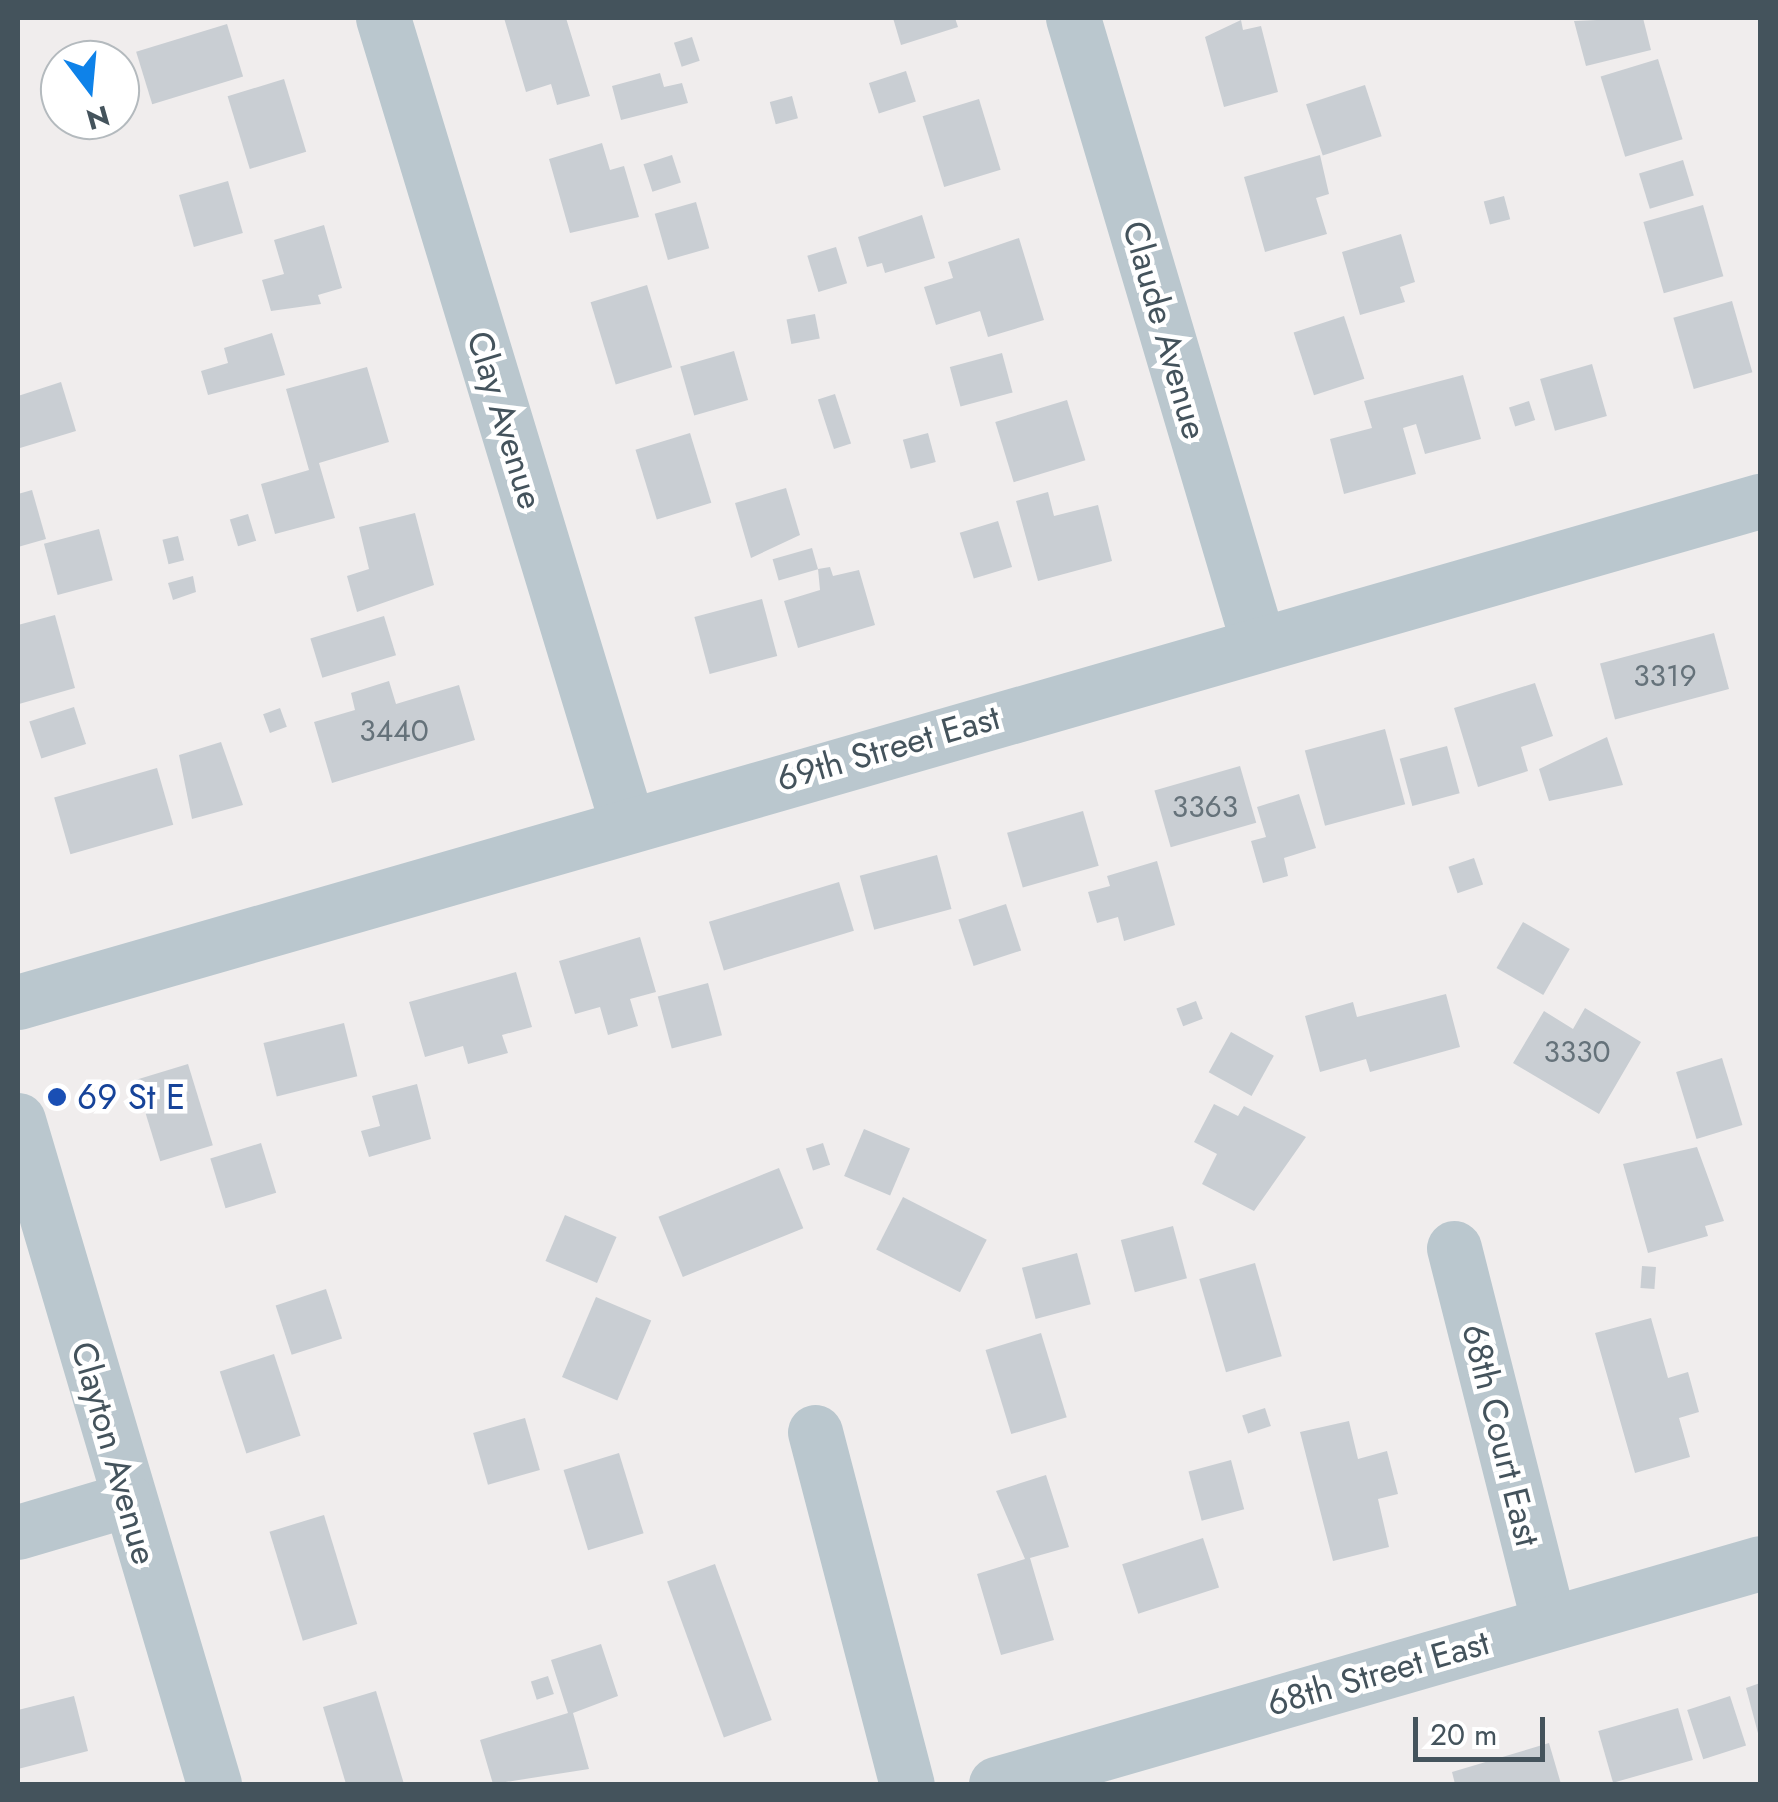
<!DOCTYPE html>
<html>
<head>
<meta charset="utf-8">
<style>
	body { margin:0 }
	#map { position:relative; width:1778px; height:1802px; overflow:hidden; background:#f0eded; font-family:Jost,sans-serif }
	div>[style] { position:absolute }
	.building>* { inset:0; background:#c9ced3; transform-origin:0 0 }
	.minor>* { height:55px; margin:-27.5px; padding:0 27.5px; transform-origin:27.5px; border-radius:27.5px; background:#bac7ce }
	.dots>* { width:28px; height:28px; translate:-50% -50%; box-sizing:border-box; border:5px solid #fff; border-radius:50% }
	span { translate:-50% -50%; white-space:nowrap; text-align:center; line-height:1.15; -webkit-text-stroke:9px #fff; paint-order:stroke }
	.number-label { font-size:30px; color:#65727a }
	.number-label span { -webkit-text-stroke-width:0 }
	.street-label { font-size:35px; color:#44535c }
	.transit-label { font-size:35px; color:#164399 }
	.left { translate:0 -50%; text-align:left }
	.frame { position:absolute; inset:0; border:20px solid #44535c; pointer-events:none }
	.north { position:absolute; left:40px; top:40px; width:100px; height:100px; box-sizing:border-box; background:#fff; border:2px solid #b4babe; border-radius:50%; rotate:164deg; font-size:28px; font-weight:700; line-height:40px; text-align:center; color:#44535c }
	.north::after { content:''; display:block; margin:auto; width:35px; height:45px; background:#0e82e9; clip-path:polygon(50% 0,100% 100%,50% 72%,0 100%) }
	.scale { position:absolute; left:1413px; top:1717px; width:132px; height:45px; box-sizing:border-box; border:5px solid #44535c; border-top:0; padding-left:12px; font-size:30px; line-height:35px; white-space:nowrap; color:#44535c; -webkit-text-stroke:8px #fff; paint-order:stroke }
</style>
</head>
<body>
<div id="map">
	<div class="building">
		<div style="clip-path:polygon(504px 18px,566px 18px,590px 96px,557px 105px,551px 84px,526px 92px)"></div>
		<div style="clip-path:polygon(893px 18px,955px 18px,958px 27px,901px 45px)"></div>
		<div style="clip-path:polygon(1643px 18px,1651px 50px,1586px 66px,1574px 21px)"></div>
		<div style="clip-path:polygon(1241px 20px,1243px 30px,1261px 26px,1278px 92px,1224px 107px,1205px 37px)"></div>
		<div style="left:227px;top:24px;width:55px;height:95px;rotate:73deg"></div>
		<div style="left:692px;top:37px;width:25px;height:19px;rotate:72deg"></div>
		<div style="left:1658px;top:59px;width:84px;height:60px;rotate:73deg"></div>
		<div style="left:906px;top:71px;width:32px;height:39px;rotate:72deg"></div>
		<div style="clip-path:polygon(660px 73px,664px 87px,682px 83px,688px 103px,621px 120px,612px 86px)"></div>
		<div style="left:284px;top:79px;width:76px;height:59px;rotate:73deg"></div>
		<div style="left:1365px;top:85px;width:54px;height:62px;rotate:72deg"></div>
		<div style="left:792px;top:96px;width:23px;height:23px;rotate:75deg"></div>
		<div style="left:979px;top:99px;width:74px;height:59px;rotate:73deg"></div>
		<div style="clip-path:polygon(602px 143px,610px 170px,624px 166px,639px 217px,570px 233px,549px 159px)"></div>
		<div style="left:672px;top:155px;width:29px;height:30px;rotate:72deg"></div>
		<div style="clip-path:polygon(1320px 155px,1329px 194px,1316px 198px,1327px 234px,1265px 252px,1244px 177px)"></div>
		<div style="left:1683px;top:160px;width:37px;height:46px;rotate:73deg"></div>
		<div style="left:228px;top:181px;width:54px;height:51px;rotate:74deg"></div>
		<div style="left:1504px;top:196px;width:24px;height:21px;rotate:75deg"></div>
		<div style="left:696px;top:202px;width:48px;height:43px;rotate:74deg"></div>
		<div style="left:1703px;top:205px;width:74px;height:62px;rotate:74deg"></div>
		<div style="clip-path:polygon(922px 215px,935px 258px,885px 273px,882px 263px,867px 267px,858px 237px)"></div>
		<div style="clip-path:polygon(324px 225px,342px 288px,318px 295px,321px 304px,271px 311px,262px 280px,284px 274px,274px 240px)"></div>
		<div style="clip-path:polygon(1401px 234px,1415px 282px,1400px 287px,1405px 302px,1360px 315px,1342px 252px)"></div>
		<div style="clip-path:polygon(1019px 238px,1044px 320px,988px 337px,980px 311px,936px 325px,924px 287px,953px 278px,948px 262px)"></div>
		<div style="left:836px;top:247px;width:38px;height:30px;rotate:73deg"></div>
		<div style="left:647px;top:285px;width:86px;height:59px;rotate:73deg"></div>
		<div style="left:1732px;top:301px;width:74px;height:61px;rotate:74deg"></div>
		<div style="left:815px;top:314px;width:25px;height:29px;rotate:79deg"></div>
		<div style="left:1344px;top:316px;width:66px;height:53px;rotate:72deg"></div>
		<div style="clip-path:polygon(272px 333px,285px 375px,208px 395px,201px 371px,228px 363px,224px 348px)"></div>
		<div style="left:734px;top:351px;width:51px;height:56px;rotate:74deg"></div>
		<div style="left:1002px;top:353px;width:41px;height:54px;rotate:75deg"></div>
		<div style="left:1592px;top:364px;width:54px;height:54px;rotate:74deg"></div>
		<div style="clip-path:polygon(367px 367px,389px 442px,319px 463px,335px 518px,275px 534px,261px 484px,309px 470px,286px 389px)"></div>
		<div style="clip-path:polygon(1463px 375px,1481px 439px,1425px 454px,1416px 424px,1403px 428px,1416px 474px,1344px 494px,1330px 439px,1372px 428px,1364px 401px)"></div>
		<div style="clip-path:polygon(61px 382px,76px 431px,20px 448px,18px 396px)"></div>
		<div style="left:835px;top:394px;width:52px;height:18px;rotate:72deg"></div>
		<div style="left:1067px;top:400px;width:63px;height:75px;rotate:73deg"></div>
		<div style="left:1529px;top:401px;width:20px;height:21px;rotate:72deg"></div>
		<div style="left:690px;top:433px;width:73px;height:57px;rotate:73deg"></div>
		<div style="left:928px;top:433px;width:30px;height:26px;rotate:75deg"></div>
		<div style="clip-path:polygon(786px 488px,800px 535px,751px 558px,735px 503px)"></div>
		<div style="clip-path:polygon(32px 490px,46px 539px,18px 547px,18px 494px)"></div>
		<div style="clip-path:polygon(1048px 492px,1054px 516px,1098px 505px,1112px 561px,1038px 581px,1016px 501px)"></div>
		<div style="clip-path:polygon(415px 513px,434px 585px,357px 612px,347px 576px,369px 569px,359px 527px)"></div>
		<div style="left:248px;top:514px;width:28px;height:19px;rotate:73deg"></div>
		<div style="left:998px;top:521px;width:48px;height:40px;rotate:73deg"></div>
		<div style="left:99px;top:529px;width:53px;height:57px;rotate:75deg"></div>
		<div style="left:178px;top:536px;width:25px;height:16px;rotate:76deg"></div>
		<div style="left:812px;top:548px;width:22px;height:41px;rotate:74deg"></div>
		<div style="clip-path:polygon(830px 567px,833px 576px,859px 570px,875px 625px,798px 648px,784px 601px,820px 590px,818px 569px)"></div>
		<div style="clip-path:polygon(193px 576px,196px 592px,173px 600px,168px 583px)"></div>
		<div style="left:762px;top:599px;width:59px;height:70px;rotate:75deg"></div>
		<div style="clip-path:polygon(55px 615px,75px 688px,19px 704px,18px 625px)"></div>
		<div style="left:384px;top:616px;width:41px;height:77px;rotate:73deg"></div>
		<div style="left:1714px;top:633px;width:58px;height:118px;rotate:75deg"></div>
		<div style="clip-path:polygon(389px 681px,396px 704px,459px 685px,475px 740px,332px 783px,314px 722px,355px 710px,351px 693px)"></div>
		<div style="clip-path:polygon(1535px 683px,1553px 736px,1521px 747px,1528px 771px,1478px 787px,1454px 708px)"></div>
		<div style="left:74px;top:707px;width:39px;height:47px;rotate:72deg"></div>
		<div style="left:280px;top:708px;width:20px;height:18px;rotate:70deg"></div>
		<div style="left:1385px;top:729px;width:78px;height:83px;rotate:75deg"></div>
		<div style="clip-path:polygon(1607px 737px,1623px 785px,1549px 801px,1539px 769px)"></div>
		<div style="clip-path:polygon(221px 742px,243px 805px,192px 819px,179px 755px)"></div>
		<div style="left:1447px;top:746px;width:49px;height:49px;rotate:75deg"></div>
		<div style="left:1240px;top:766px;width:59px;height:89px;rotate:74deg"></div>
		<div style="left:157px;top:768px;width:59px;height:107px;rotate:74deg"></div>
		<div style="clip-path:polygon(1299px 794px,1316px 848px,1284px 858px,1288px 876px,1263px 883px,1251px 841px,1266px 837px,1257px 807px)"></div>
		<div style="left:1083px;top:811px;width:57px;height:79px;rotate:74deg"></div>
		<div style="left:937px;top:855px;width:56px;height:80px;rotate:75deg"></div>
		<div style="left:1474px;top:858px;width:28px;height:27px;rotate:71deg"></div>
		<div style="clip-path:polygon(1157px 861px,1175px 925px,1124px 941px,1118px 917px,1097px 923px,1088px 892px,1110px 886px,1107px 876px)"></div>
		<div style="left:839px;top:882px;width:51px;height:136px;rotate:73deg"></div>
		<div style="left:1006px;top:904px;width:49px;height:50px;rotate:72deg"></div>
		<div style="left:1523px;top:922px;width:54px;height:53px;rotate:30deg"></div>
		<div style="clip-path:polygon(640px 937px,656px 992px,630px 999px,638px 1026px,608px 1035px,600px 1007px,575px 1014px,559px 961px)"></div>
		<div style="clip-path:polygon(516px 972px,532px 1027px,502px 1035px,508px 1053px,468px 1064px,463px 1046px,425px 1057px,409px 1002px)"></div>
		<div style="left:708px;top:983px;width:54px;height:52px;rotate:75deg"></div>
		<div style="clip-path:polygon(1446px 994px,1460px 1047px,1370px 1072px,1366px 1059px,1320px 1072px,1305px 1016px,1353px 1002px,1357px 1017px)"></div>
		<div style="left:1196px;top:1001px;width:19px;height:21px;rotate:69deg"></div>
		<div style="clip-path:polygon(1585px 1008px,1641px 1042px,1599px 1114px,1513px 1063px,1544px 1011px,1573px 1029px)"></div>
		<div style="left:344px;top:1023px;width:55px;height:83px;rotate:76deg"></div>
		<div style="left:1231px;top:1032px;width:49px;height:46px;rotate:29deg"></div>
		<div style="left:1722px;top:1058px;width:70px;height:48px;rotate:73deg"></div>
		<div style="left:188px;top:1064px;width:85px;height:55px;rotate:73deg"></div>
		<div style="clip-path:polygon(417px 1084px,431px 1139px,369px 1157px,361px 1131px,380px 1126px,372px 1096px)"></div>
		<div style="clip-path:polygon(1214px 1104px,1238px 1116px,1244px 1106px,1306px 1137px,1254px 1211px,1202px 1184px,1217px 1154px,1194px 1142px)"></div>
		<div style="left:864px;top:1129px;width:50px;height:51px;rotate:23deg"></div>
		<div style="left:261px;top:1143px;width:52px;height:53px;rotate:73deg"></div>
		<div style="left:823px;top:1143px;width:23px;height:18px;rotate:72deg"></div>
		<div style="clip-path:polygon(1697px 1147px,1724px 1221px,1705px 1226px,1708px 1236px,1648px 1253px,1623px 1164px)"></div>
		<div style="left:779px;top:1168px;width:65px;height:130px;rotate:68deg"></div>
		<div style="left:903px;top:1197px;width:94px;height:59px;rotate:27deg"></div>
		<div style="left:565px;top:1215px;width:56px;height:50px;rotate:23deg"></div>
		<div style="left:1173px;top:1226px;width:54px;height:54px;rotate:75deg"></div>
		<div style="left:1077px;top:1253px;width:53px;height:57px;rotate:75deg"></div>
		<div style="left:1255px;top:1263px;width:97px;height:58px;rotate:74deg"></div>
		<div style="left:1642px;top:1266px;width:14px;height:22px;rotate:4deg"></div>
		<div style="left:326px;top:1289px;width:52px;height:53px;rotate:72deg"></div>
		<div style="left:596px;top:1297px;width:60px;height:87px;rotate:23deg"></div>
		<div style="clip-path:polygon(1651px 1318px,1668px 1378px,1688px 1372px,1699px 1412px,1679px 1418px,1690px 1457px,1635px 1473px,1595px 1333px)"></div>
		<div style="left:1041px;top:1333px;width:88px;height:58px;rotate:73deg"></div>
		<div style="left:274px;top:1354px;width:86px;height:57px;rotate:72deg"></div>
		<div style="left:1265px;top:1408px;width:19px;height:24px;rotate:72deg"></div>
		<div style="left:525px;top:1418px;width:54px;height:54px;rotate:74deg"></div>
		<div style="clip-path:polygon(1349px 1421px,1358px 1459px,1387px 1451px,1398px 1494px,1378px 1499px,1389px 1547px,1333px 1561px,1300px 1432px)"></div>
		<div style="left:619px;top:1453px;width:84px;height:58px;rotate:73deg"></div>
		<div style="left:1231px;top:1460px;width:51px;height:44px;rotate:75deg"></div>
		<div style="clip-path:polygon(1046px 1475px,1069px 1547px,1030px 1558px,1054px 1640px,1001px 1655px,977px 1574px,1025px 1559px,996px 1491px)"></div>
		<div style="left:324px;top:1515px;width:114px;height:57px;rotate:73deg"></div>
		<div style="left:1203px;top:1538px;width:52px;height:85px;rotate:72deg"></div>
		<div style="left:715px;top:1564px;width:166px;height:51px;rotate:70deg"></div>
		<div style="clip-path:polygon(601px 1644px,618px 1696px,573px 1713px,589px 1769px,493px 1784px,480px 1740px,568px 1713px,551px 1660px)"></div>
		<div style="left:548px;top:1676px;width:19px;height:18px;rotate:72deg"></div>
		<div style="clip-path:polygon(1760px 1683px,1760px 1737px,1759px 1737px,1746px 1688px)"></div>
		<div style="clip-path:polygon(376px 1691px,404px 1784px,346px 1784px,323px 1707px)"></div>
		<div style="clip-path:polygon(74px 1696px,88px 1751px,18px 1769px,18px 1710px)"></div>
		<div style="left:1730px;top:1696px;width:52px;height:45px;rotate:72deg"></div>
		<div style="left:1678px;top:1708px;width:54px;height:83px;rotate:74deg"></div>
		<div style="clip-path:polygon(1549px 1743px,1561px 1784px,1455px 1784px,1452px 1772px)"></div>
	</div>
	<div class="minor">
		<div style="left:383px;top:18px;width:841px;rotate:73.14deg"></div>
		<div style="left:1073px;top:18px;width:651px;rotate:73.49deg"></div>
		<div style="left:18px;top:1002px;width:1813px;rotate:-16.05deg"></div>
		<div style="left:18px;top:1120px;width:692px;rotate:73.55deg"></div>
		<div style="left:1454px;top:1248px;width:387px;rotate:75.8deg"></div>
		<div style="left:815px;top:1432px;width:364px;rotate:75.4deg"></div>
		<div style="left:18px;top:1532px;width:113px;rotate:-16.5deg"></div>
		<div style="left:996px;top:1784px;width:795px;rotate:-16.13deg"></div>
	</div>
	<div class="dots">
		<div style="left:57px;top:1097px;background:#1a4fb4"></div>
	</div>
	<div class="number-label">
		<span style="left:1665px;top:676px">3319</span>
		<span style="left:394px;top:731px">3440</span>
		<span style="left:1205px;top:807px">3363</span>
		<span style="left:1577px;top:1052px">3330</span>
	</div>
	<div class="street-label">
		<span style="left:1165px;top:330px;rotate:74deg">Claude Avenue</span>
		<span style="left:505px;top:420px;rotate:73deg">Clay Avenue</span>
		<span style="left:888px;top:748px;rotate:-16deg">69th Street East</span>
		<span style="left:1501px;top:1435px;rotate:76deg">68th Court East</span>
		<span style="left:114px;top:1453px;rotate:74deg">Clayton Avenue</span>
		<span style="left:1378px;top:1673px;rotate:-16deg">68th Street East</span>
	</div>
	<div class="transit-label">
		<span class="left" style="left:77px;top:1097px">69 St E</span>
	</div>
	<div class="frame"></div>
	<div class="north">N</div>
	<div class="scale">20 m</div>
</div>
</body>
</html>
